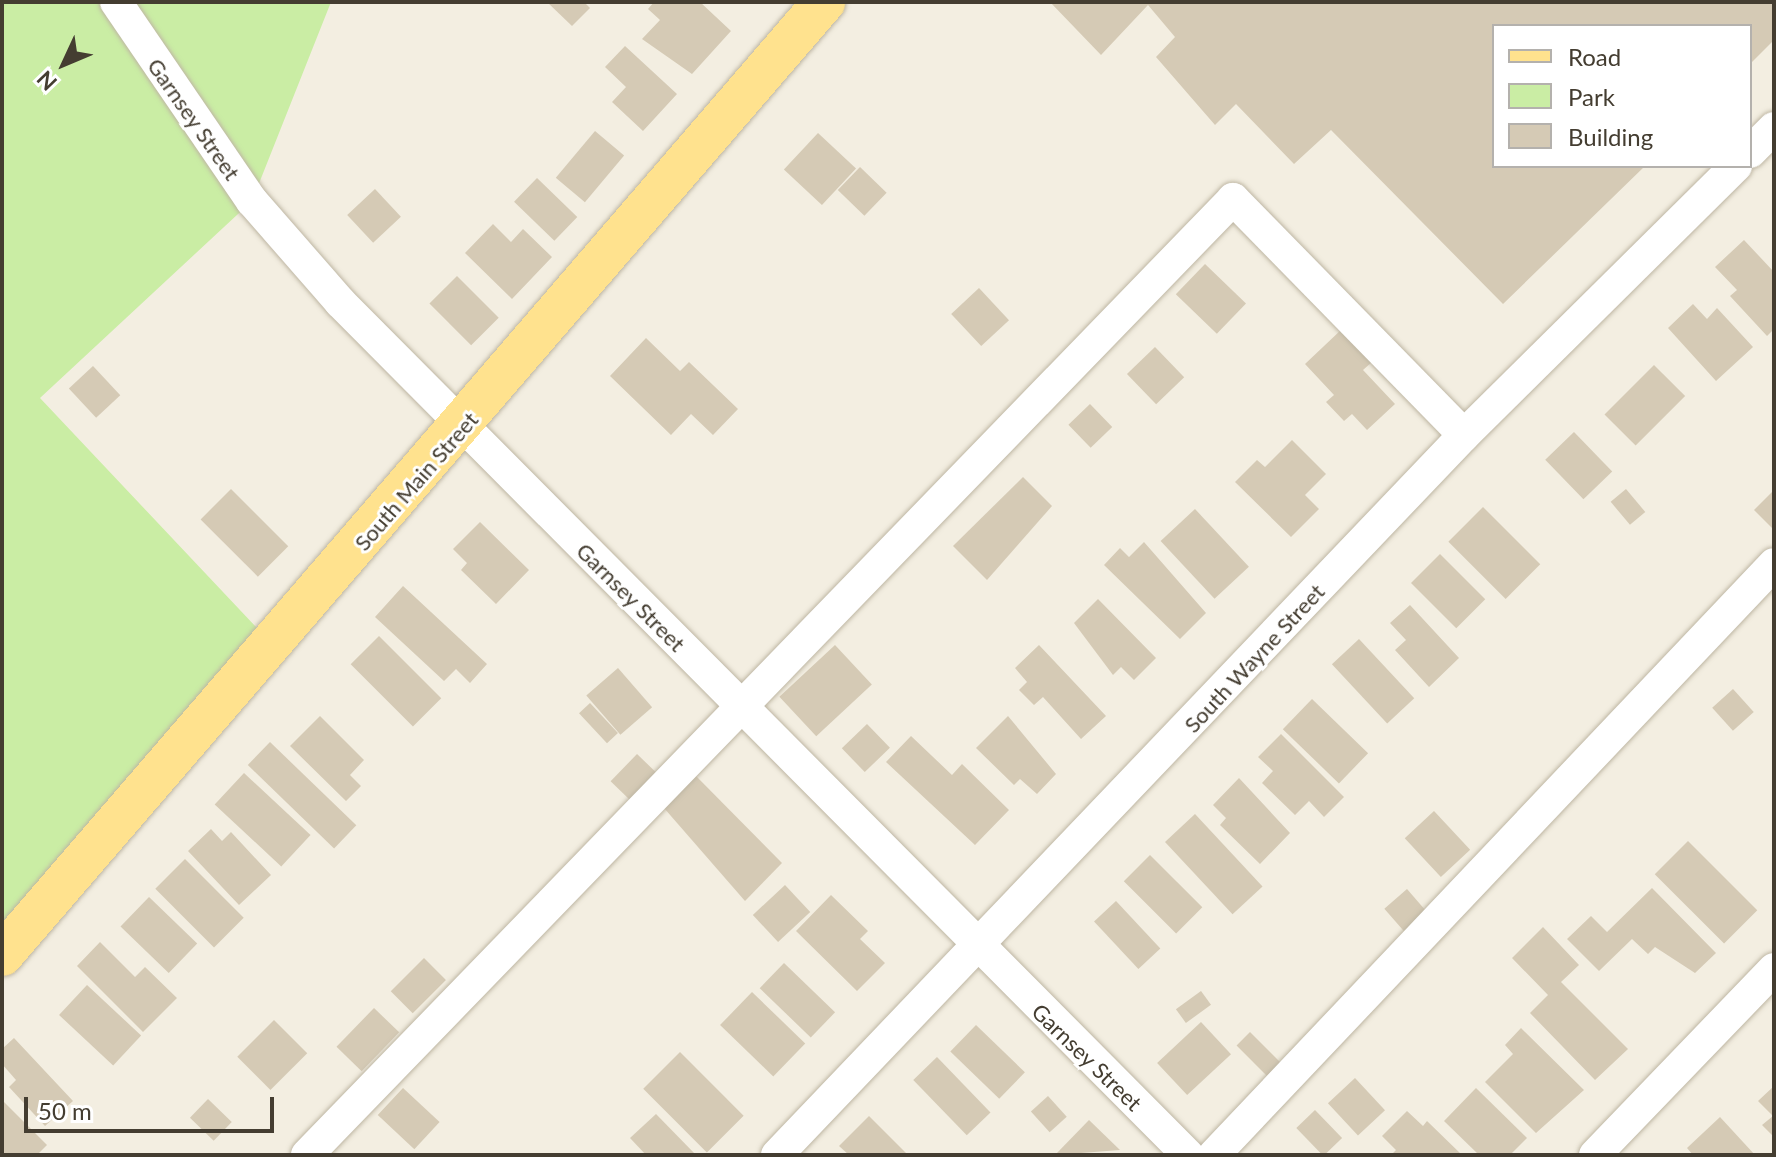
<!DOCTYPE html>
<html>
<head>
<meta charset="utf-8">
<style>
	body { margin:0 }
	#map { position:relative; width:1776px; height:1157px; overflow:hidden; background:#f3eee1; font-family:Lato,sans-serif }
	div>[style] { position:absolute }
	.green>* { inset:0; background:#caeda4 }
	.building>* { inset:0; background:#d5cab5; transform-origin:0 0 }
	.roads { filter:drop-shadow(0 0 2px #beb6a3) drop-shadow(0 0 2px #beb6a3) }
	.minor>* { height:32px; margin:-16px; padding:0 16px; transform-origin:16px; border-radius:16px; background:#fff }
	.major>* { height:42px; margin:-21px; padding:0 21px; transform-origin:21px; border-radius:21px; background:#ffe28e }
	span { translate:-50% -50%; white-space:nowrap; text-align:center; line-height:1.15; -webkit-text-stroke:6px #fff; paint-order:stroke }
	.street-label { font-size:22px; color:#443d31 }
	.frame { position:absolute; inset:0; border:4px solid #443d31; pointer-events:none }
	.legend { position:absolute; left:1492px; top:24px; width:260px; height:144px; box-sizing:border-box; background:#fff; border:2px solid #b4b1ad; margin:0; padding:10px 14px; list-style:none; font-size:24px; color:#443d31 }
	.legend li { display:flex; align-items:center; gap:16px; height:40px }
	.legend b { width:40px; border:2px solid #b4b1ad }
	.north { position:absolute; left:24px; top:24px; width:80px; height:80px; -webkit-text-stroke:6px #fff; paint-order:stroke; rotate:226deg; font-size:22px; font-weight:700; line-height:32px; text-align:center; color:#443d31 }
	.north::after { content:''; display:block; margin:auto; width:28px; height:36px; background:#443d31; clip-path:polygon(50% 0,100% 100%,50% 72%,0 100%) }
	.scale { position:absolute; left:24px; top:1097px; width:250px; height:36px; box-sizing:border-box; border:4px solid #443d31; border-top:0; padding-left:10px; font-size:24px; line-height:28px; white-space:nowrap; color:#443d31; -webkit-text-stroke:6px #fff; paint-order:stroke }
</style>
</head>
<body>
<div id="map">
	<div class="green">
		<div style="clip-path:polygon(2px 2px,331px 2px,252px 201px,40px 398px,273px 645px,2px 955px)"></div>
	</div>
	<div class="building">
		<div style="clip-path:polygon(547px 2px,584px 2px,590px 8px,572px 26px)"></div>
		<div style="clip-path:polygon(654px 2px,700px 2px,731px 31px,692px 74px,642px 39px,660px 20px,648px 9px)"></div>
		<div style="clip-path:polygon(1050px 2px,1774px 2px,1774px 40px,1750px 64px,1750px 26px,1494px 26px,1494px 166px,1645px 166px,1503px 304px,1331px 130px,1294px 164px,1236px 104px,1215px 125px,1156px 57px,1175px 37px,1148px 5px,1101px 55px)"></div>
		<div style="clip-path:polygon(625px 46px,677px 94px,643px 131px,612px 102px,626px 87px,605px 67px)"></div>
		<div style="left:595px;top:131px;width:38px;height:61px;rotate:40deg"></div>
		<div style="left:818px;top:133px;width:52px;height:50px;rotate:43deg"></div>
		<div style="left:860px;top:167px;width:37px;height:32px;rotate:44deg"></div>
		<div style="left:537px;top:178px;width:56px;height:33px;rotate:44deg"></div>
		<div style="left:375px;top:189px;width:38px;height:38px;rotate:47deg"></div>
		<div style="clip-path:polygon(493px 224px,511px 242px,523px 229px,552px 257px,512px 299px,465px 253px)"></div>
		<div style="clip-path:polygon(1744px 240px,1774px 272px,1774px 329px,1767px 336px,1730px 296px,1737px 290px,1715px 267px)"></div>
		<div style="left:1205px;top:264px;width:57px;height:42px;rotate:44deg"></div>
		<div style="left:457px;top:276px;width:59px;height:39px;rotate:45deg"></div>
		<div style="left:979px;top:288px;width:44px;height:38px;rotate:47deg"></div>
		<div style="clip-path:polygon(1693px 304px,1707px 319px,1717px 308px,1753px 347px,1716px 381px,1668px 328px)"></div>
		<div style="clip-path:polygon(1342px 329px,1372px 362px,1363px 370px,1395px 404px,1367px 430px,1352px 414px,1344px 421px,1326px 402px,1334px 395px,1305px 364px)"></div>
		<div style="clip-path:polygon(646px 338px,680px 371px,689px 362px,738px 409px,713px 435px,691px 414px,671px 435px,610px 376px)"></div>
		<div style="left:1155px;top:347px;width:42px;height:39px;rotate:46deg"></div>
		<div style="left:1654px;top:365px;width:44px;height:70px;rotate:45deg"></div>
		<div style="left:93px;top:366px;width:40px;height:33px;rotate:47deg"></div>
		<div style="left:1090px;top:404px;width:32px;height:30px;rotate:46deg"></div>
		<div style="left:1574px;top:432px;width:55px;height:40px;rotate:46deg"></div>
		<div style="clip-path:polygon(1292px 440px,1326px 474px,1305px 495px,1319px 509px,1291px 537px,1235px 482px,1257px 460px,1265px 467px)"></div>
		<div style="clip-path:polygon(1023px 477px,1052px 506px,987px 580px,953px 546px)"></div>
		<div style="left:231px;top:489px;width:81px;height:43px;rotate:45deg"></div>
		<div style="left:1626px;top:489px;width:30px;height:20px;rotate:50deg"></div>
		<div style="clip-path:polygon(1774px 490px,1774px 530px,1754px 510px)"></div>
		<div style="left:1483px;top:507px;width:81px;height:49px;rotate:45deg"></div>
		<div style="left:1195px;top:509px;width:79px;height:47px;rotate:47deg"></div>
		<div style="clip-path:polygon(480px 522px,529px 570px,496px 604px,461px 570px,467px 563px,453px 549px)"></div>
		<div style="clip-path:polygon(1144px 542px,1206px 613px,1180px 639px,1104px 565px,1120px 548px,1129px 557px)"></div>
		<div style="left:1440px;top:554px;width:64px;height:41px;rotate:45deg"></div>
		<div style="clip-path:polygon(403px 586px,487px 664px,470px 683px,456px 669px,444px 681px,375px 617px)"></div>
		<div style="clip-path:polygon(1098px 599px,1156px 658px,1134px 680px,1121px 667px,1113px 675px,1074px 623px)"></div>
		<div style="clip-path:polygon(1410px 605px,1459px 658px,1429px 687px,1395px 650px,1406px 640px,1390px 623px)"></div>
		<div style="left:379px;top:636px;width:88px;height:40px;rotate:45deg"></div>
		<div style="left:1359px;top:639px;width:81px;height:37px;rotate:47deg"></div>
		<div style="left:835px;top:645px;width:54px;height:76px;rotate:47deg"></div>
		<div style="clip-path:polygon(1039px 645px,1106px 716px,1081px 739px,1043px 697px,1034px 705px,1019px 690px,1027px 682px,1015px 668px)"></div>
		<div style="left:618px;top:668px;width:52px;height:42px;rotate:49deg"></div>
		<div style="left:1733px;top:689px;width:31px;height:28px;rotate:48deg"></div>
		<div style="left:1312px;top:699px;width:78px;height:42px;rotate:44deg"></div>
		<div style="left:590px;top:703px;width:41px;height:15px;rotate:47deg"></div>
		<div style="clip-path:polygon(320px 716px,364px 760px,350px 775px,361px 786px,346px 801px,290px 746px)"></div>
		<div style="clip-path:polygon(1008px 716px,1056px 774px,1037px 794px,1020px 779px,1014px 785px,976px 748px)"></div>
		<div style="left:867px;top:724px;width:33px;height:35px;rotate:46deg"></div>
		<div style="clip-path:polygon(1281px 734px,1344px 797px,1324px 817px,1309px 801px,1295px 815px,1262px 783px,1273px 771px,1258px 757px)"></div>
		<div style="clip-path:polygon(911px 736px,952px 775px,962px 764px,1009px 810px,975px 845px,886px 762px)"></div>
		<div style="left:270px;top:742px;width:120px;height:32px;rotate:44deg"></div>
		<div style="left:637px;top:754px;width:32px;height:38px;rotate:44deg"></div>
		<div style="left:244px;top:773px;width:91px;height:43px;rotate:43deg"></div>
		<div style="clip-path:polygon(696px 776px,782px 863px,745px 901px,664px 808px)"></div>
		<div style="clip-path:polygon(1239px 778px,1290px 833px,1260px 864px,1220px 825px,1226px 818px,1213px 805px)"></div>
		<div style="left:1434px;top:811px;width:53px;height:40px;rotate:47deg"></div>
		<div style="left:1195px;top:814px;width:99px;height:41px;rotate:47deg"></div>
		<div style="clip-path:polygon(211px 829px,222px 841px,231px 832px,271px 875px,239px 905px,188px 851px)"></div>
		<div style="left:1688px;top:841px;width:98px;height:47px;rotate:45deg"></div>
		<div style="left:1150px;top:855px;width:74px;height:37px;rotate:45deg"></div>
		<div style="left:185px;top:859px;width:83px;height:42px;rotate:45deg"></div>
		<div style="left:785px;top:885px;width:37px;height:44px;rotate:47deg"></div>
		<div style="clip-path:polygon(1652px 888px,1716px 953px,1695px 973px,1655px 947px,1648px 954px,1632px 939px,1599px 971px,1567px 939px,1591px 916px,1607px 932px)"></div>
		<div style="left:1407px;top:889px;width:30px;height:30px;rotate:49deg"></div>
		<div style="clip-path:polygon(831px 895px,868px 931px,860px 939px,885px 963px,857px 991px,796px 931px)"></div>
		<div style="left:149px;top:897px;width:67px;height:41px;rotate:44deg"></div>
		<div style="left:1116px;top:901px;width:65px;height:30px;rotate:47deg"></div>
		<div style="clip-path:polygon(1543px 927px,1579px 965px,1561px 982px,1628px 1049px,1595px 1080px,1530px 1013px,1548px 995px,1512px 958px)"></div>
		<div style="clip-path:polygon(100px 942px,135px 977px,145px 967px,177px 998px,143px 1032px,77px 966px)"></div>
		<div style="left:424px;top:958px;width:31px;height:47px;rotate:45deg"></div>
		<div style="left:784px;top:963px;width:71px;height:35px;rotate:44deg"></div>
		<div style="left:87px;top:985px;width:74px;height:41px;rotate:43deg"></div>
		<div style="left:1201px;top:991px;width:17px;height:31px;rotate:54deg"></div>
		<div style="left:752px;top:992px;width:74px;height:46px;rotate:44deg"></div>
		<div style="left:374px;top:1008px;width:35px;height:54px;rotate:44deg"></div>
		<div style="left:274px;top:1020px;width:47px;height:52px;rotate:45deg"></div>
		<div style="left:1201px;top:1022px;width:44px;height:60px;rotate:47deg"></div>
		<div style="left:976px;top:1025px;width:68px;height:37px;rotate:44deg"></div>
		<div style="clip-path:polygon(1521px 1028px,1584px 1090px,1536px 1133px,1485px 1082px,1513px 1054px,1505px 1045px)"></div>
		<div style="left:1250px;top:1032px;width:48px;height:19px;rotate:45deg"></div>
		<div style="clip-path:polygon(14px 1038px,73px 1101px,45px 1126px,9px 1087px,16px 1080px,2px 1064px,2px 1049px)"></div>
		<div style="left:680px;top:1052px;width:90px;height:52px;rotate:45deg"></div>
		<div style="left:937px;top:1057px;width:77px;height:33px;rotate:46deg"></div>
		<div style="left:1355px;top:1078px;width:44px;height:37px;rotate:47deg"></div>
		<div style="clip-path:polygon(1774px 1086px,1774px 1137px,1762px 1125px,1773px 1116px,1758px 1101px)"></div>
		<div style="left:403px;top:1088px;width:50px;height:37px;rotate:43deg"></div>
		<div style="clip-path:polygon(1476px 1088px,1527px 1138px,1510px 1155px,1479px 1155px,1444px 1121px)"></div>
		<div style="left:1048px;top:1096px;width:28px;height:23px;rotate:48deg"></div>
		<div style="left:208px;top:1099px;width:33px;height:26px;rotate:44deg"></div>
		<div style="clip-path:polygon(2px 1100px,47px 1145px,37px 1155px,2px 1155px)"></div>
		<div style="left:1315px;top:1110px;width:39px;height:26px;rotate:46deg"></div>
		<div style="clip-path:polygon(1407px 1111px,1423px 1126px,1427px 1121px,1462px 1155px,1391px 1155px,1396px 1150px,1382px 1136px)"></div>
		<div style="clip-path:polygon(656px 1114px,696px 1155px,646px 1155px,630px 1138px)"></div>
		<div style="clip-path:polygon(869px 1116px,908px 1155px,849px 1155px,839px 1146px)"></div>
		<div style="clip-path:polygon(1720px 1117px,1755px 1155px,1693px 1155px,1687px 1148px)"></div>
		<div style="clip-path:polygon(1089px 1120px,1120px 1150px,1055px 1155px)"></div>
	</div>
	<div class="roads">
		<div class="minor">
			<div style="left:116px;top:2px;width:241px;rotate:55.7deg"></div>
			<div style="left:252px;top:201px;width:134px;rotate:48.9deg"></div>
			<div style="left:340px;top:302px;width:1203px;rotate:45.17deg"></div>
			<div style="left:1750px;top:152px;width:34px;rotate:-45deg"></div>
			<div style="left:307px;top:1155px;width:1331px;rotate:-45.91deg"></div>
			<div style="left:1233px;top:199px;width:330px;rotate:45.6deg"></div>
			<div style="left:777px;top:1155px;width:995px;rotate:-46.34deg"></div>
			<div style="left:1464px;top:435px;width:383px;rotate:-44.7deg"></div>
			<div style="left:1214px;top:1155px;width:814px;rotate:-46.54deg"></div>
			<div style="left:1595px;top:1155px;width:258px;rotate:-46.1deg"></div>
		</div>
		<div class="major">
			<div style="left:2px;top:955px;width:1259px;rotate:-49.22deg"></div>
		</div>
	</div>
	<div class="street-label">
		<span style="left:194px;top:119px;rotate:55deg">Garnsey Street</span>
		<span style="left:416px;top:481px;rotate:-49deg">South Main Street</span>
		<span style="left:631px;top:597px;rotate:45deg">Garnsey Street</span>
		<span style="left:1254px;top:658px;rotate:-47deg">South Wayne Street</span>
		<span style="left:1087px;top:1057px;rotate:44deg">Garnsey Street</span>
	</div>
	<div class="frame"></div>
	<ul class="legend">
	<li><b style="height:10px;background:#ffe28e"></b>Road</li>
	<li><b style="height:22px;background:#caeda4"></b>Park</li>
	<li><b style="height:22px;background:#d5cab5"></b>Building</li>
	</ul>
	<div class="north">N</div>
	<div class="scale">50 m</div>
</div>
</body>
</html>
